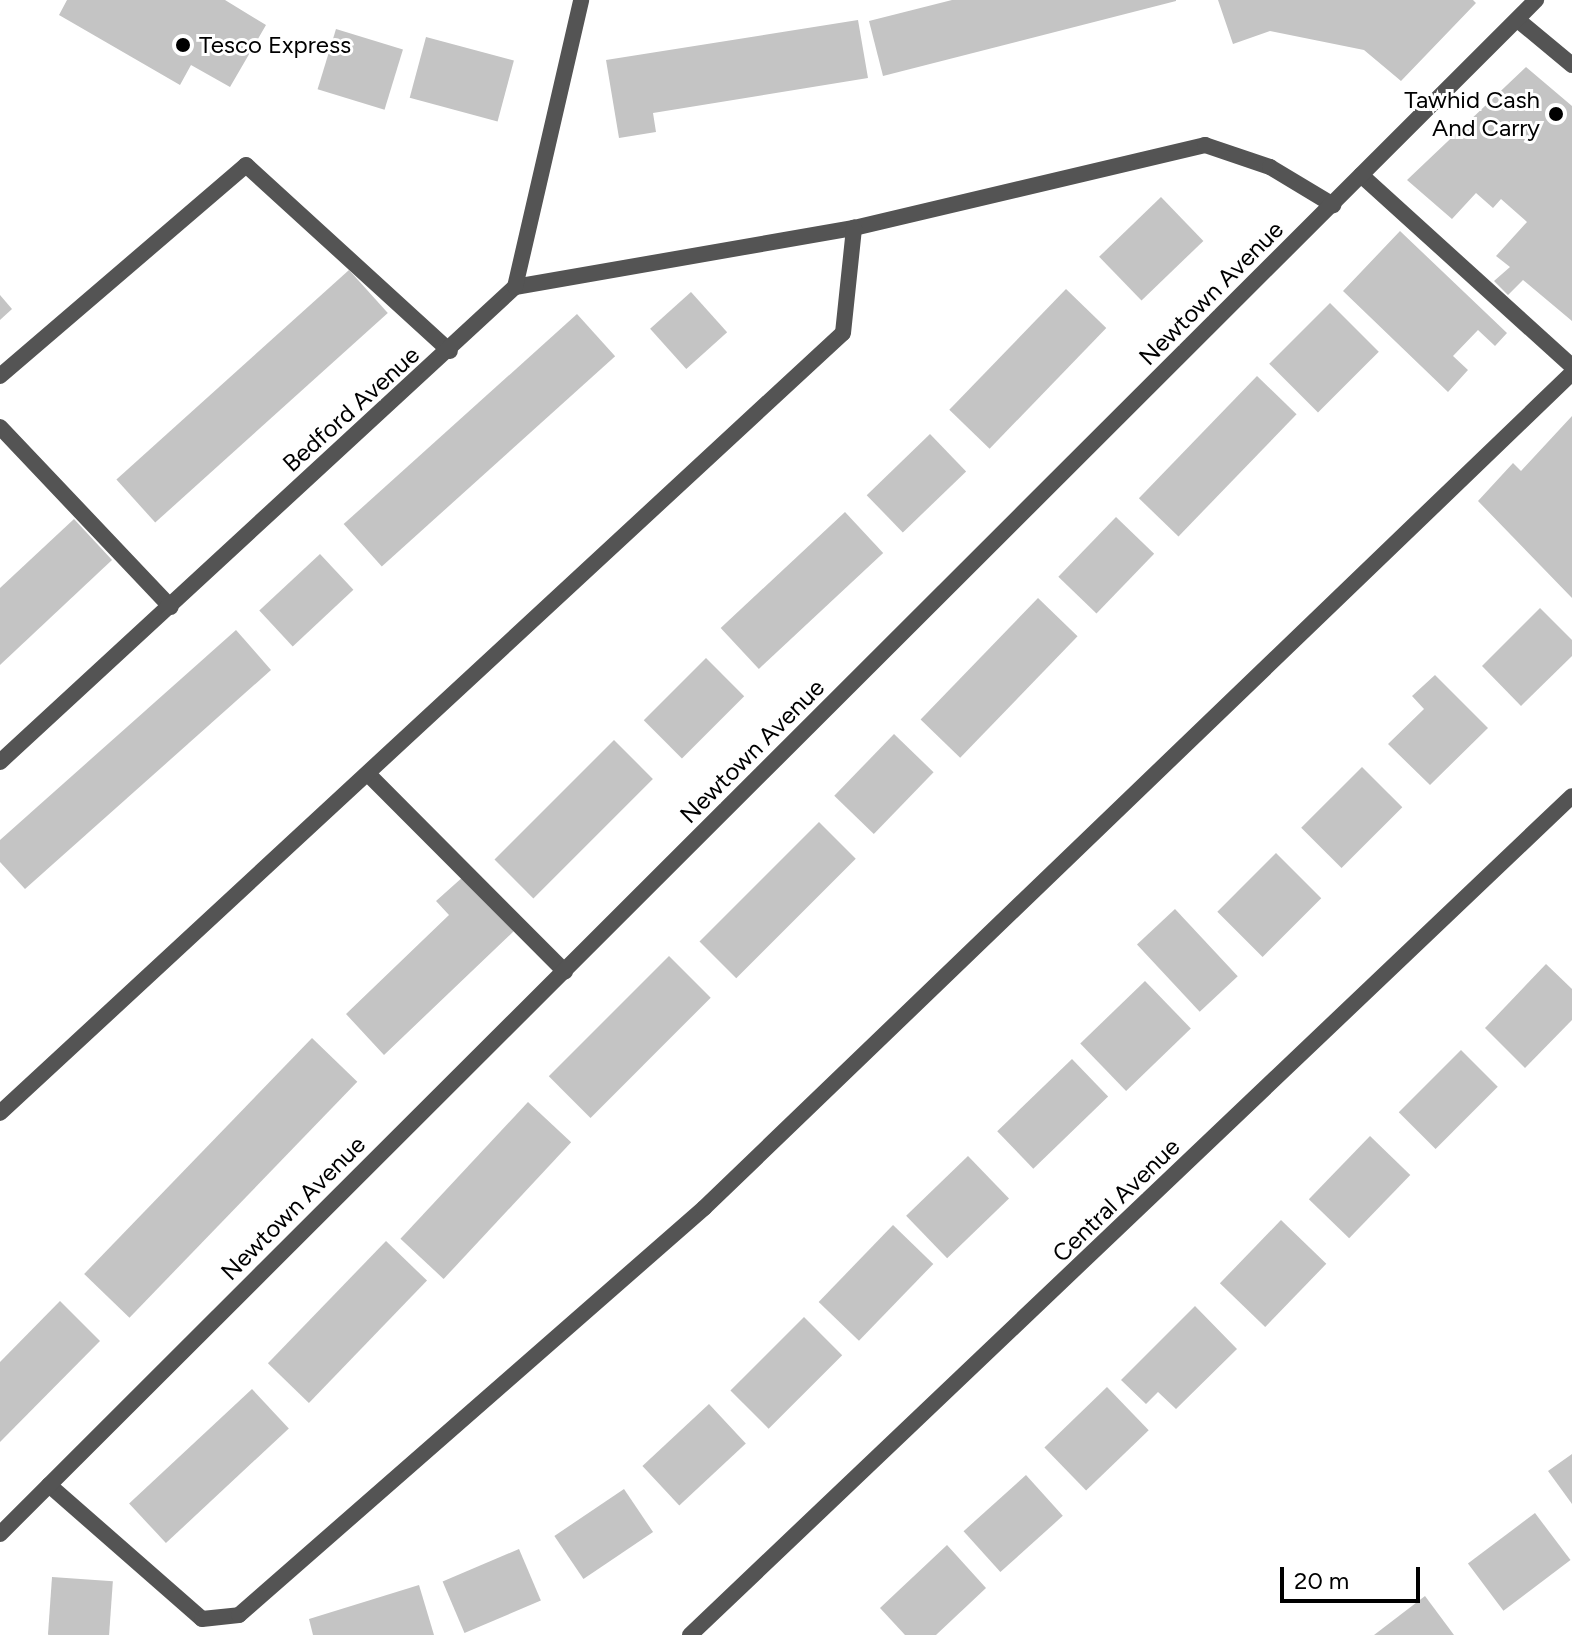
<!DOCTYPE html>
<html>
<head>
<meta charset="utf-8">
<style>
	body { margin:0 }
	#map { position:relative; width:1572px; height:1635px; overflow:hidden; background:#fff; font-family:Figtree,sans-serif }
	div>[style] { position:absolute }
	.building>* { inset:0; background:#c4c4c4; transform-origin:0 0 }
	.service>* { height:16px; margin:-8px; padding:0 8px; transform-origin:8px; border-radius:8px; background:#545454 }
	.minor>* { height:16px; margin:-8px; padding:0 8px; transform-origin:8px; border-radius:8px; background:#545454 }
	.tertiary>* { height:16px; margin:-8px; padding:0 8px; transform-origin:8px; border-radius:8px; background:#545454 }
	.dots>* { width:22px; height:22px; translate:-50% -50%; box-sizing:border-box; border:4px solid #fff; border-radius:50% }
	span { translate:-50% -50%; white-space:nowrap; text-align:center; line-height:1.15; -webkit-text-stroke:6px #fff; paint-order:stroke }
	.poi-label { font-size:24px; color:#000 }
	.left { translate:0 -50%; text-align:left }
	.right { translate:-100% -50%; text-align:right }
	.street-label { font-size:24px; color:#000 }
	.scale { position:absolute; left:1280px; top:1567px; width:140px; height:36px; box-sizing:border-box; border:4px solid #000; border-top:0; padding-left:10px; font-size:24px; line-height:28px; white-space:nowrap; color:#000; -webkit-text-stroke:6px #fff; paint-order:stroke }
</style>
</head>
<body>
<div id="map">
	<div class="building">
		<div style="clip-path:polygon(67px 0,225px 0,266px 25px,230px 87px,191px 65px,180px 85px,59px 15px)"></div>
		<div style="clip-path:polygon(952px 0,1176px 0,1176px 1px,883px 76px,869px 21px)"></div>
		<div style="clip-path:polygon(1218px 0,1473px 0,1476px 3px,1401px 81px,1364px 50px,1270px 31px,1233px 44px)"></div>
		<div style="clip-path:polygon(858px 20px,868px 78px,653px 113px,656px 132px,619px 138px,606px 60px)"></div>
		<div style="left:336px;top:29px;width:70px;height:63px;rotate:17deg"></div>
		<div style="left:426px;top:37px;width:91px;height:63px;rotate:15deg"></div>
		<div style="clip-path:polygon(1526px 67px,1572px 106px,1572px 321px,1523px 280px,1508px 295px,1494px 281px,1510px 267px,1496px 256px,1527px 222px,1501px 199px,1493px 208px,1476px 193px,1452px 219px,1407px 180px)"></div>
		<div style="left:1161px;top:197px;width:61px;height:86px;rotate:46deg"></div>
		<div style="clip-path:polygon(1400px 231px,1507px 333px,1495px 346px,1478px 330px,1453px 356px,1468px 370px,1448px 392px,1343px 291px)"></div>
		<div style="left:349px;top:270px;width:58px;height:313px;rotate:48deg"></div>
		<div style="left:1066px;top:289px;width:56px;height:168px;rotate:44deg"></div>
		<div style="left:691px;top:292px;width:54px;height:55px;rotate:48deg"></div>
		<div style="clip-path:polygon(0 295px,12px 309px,0 320px)"></div>
		<div style="left:1330px;top:303px;width:69px;height:86px;rotate:45deg"></div>
		<div style="left:577px;top:314px;width:57px;height:314px;rotate:48deg"></div>
		<div style="left:1257px;top:376px;width:55px;height:170px;rotate:44deg"></div>
		<div style="clip-path:polygon(1572px 416px,1572px 598px,1478px 501px,1513px 463px,1521px 471px)"></div>
		<div style="left:930px;top:434px;width:52px;height:88px;rotate:46deg"></div>
		<div style="left:845px;top:512px;width:56px;height:170px;rotate:47deg"></div>
		<div style="left:1116px;top:517px;width:53px;height:83px;rotate:44deg"></div>
		<div style="clip-path:polygon(74px 519px,112px 560px,0 665px,0 588px)"></div>
		<div style="left:320px;top:554px;width:49px;height:83px;rotate:47deg"></div>
		<div style="left:1038px;top:598px;width:55px;height:169px;rotate:44deg"></div>
		<div style="clip-path:polygon(1540px 608px,1572px 640px,1572px 656px,1521px 706px,1482px 666px)"></div>
		<div style="clip-path:polygon(236px 630px,271px 670px,25px 889px,0 862px,0 840px)"></div>
		<div style="left:706px;top:658px;width:54px;height:88px;rotate:45deg"></div>
		<div style="clip-path:polygon(1435px 675px,1488px 728px,1430px 785px,1388px 744px,1424px 709px,1412px 696px)"></div>
		<div style="left:894px;top:734px;width:55px;height:86px;rotate:44deg"></div>
		<div style="left:614px;top:740px;width:55px;height:169px;rotate:45deg"></div>
		<div style="left:1362px;top:767px;width:57px;height:86px;rotate:45deg"></div>
		<div style="left:819px;top:822px;width:52px;height:169px;rotate:45deg"></div>
		<div style="left:1276px;top:853px;width:64px;height:83px;rotate:45deg"></div>
		<div style="clip-path:polygon(464px 876px,515px 930px,384px 1055px,346px 1014px,449px 915px,436px 901px)"></div>
		<div style="left:1175px;top:909px;width:92px;height:52px;rotate:47deg"></div>
		<div style="left:669px;top:956px;width:59px;height:170px;rotate:45deg"></div>
		<div style="clip-path:polygon(1546px 964px,1572px 989px,1572px 1020px,1525px 1068px,1485px 1028px)"></div>
		<div style="left:1145px;top:981px;width:66px;height:90px;rotate:46deg"></div>
		<div style="left:312px;top:1038px;width:63px;height:328px;rotate:44deg"></div>
		<div style="left:1461px;top:1050px;width:52px;height:88px;rotate:45deg"></div>
		<div style="left:1072px;top:1059px;width:52px;height:104px;rotate:46deg"></div>
		<div style="left:528px;top:1102px;width:59px;height:187px;rotate:43deg"></div>
		<div style="left:1370px;top:1136px;width:56px;height:88px;rotate:44deg"></div>
		<div style="left:968px;top:1156px;width:59px;height:86px;rotate:46deg"></div>
		<div style="left:1281px;top:1220px;width:63px;height:88px;rotate:44deg"></div>
		<div style="left:893px;top:1225px;width:56px;height:107px;rotate:44deg"></div>
		<div style="left:386px;top:1241px;width:57px;height:170px;rotate:44deg"></div>
		<div style="clip-path:polygon(60px 1301px,100px 1341px,0 1442px,0 1362px)"></div>
		<div style="clip-path:polygon(1195px 1306px,1237px 1349px,1176px 1409px,1158px 1392px,1146px 1404px,1121px 1380px)"></div>
		<div style="left:804px;top:1317px;width:54px;height:104px;rotate:45deg"></div>
		<div style="left:1107px;top:1387px;width:60px;height:87px;rotate:46deg"></div>
		<div style="left:252px;top:1389px;width:54px;height:168px;rotate:47deg"></div>
		<div style="left:709px;top:1404px;width:54px;height:91px;rotate:47deg"></div>
		<div style="clip-path:polygon(1572px 1454px,1572px 1504px,1548px 1471px)"></div>
		<div style="left:1026px;top:1475px;width:55px;height:84px;rotate:48deg"></div>
		<div style="left:624px;top:1489px;width:52px;height:84px;rotate:56deg"></div>
		<div style="left:1535px;top:1513px;width:59px;height:84px;rotate:53deg"></div>
		<div style="clip-path:polygon(947px 1545px,986px 1588px,936px 1635px,905px 1635px,880px 1608px)"></div>
		<div style="left:519px;top:1549px;width:56px;height:83px;rotate:67deg"></div>
		<div style="left:52px;top:1577px;width:61px;height:58px;rotate:4deg"></div>
		<div style="clip-path:polygon(419px 1585px,434px 1635px,313px 1635px,309px 1619px)"></div>
		<div style="clip-path:polygon(1425px 1596px,1454px 1635px,1374px 1635px)"></div>
	</div>
	<div class="service">
		<div style="left:1519px;top:21px;width:69px;rotate:39.7deg"></div>
		<div style="left:1361px;top:175px;width:285px;rotate:42.2deg"></div>
		<div style="left:515px;top:287px;width:344px;rotate:-9.9deg"></div>
		<div style="left:854px;top:228px;width:361px;rotate:-13.3deg"></div>
		<div style="left:1205px;top:145px;width:69px;rotate:18.7deg"></div>
		<div style="left:1270px;top:167px;width:74px;rotate:31.1deg"></div>
		<div style="left:0;top:376px;width:324px;rotate:-40.6deg"></div>
		<div style="left:246px;top:165px;width:276px;rotate:42.4deg"></div>
		<div style="left:0;top:427px;width:248px;rotate:46.5deg"></div>
		<div style="left:368px;top:774px;width:279px;rotate:45.1deg"></div>
		<div style="left:0;top:1113px;width:1148px;rotate:-42.78deg"></div>
		<div style="left:843px;top:333px;width:106px;rotate:-84deg"></div>
		<div style="left:49px;top:1485px;width:203px;rotate:41.2deg"></div>
		<div style="left:202px;top:1619px;width:37px;rotate:-6deg"></div>
		<div style="left:239px;top:1615px;width:618px;rotate:-41.19deg"></div>
		<div style="left:704px;top:1208px;width:1204px;rotate:-43.89deg"></div>
	</div>
	<div class="minor">
		<div style="left:0;top:762px;width:701px;rotate:-42.69deg"></div>
		<div style="left:515px;top:287px;width:294px;rotate:-77deg"></div>
		<div style="left:0;top:1534px;width:2171px;rotate:-44.96deg"></div>
	</div>
	<div class="tertiary">
		<div style="left:690px;top:1635px;width:1217px;rotate:-43.57deg"></div>
	</div>
	<div class="dots">
		<div style="left:183px;top:45px;background:#000"></div>
		<div style="left:1556px;top:114px;background:#000"></div>
	</div>
	<div class="poi-label">
		<span class="left" style="left:199px;top:45px">Tesco Express</span>
		<span class="right" style="left:1540px;top:114px">Tawhid Cash<br>And Carry</span>
	</div>
	<div class="street-label">
		<span style="left:1211px;top:293px;rotate:-45deg">Newtown Avenue</span>
		<span style="left:351px;top:409px;rotate:-42deg">Bedford Avenue</span>
		<span style="left:752px;top:751px;rotate:-45deg">Newtown Avenue</span>
		<span style="left:1116px;top:1200px;rotate:-44deg">Central Avenue</span>
		<span style="left:293px;top:1208px;rotate:-45deg">Newtown Avenue</span>
	</div>
	<div class="scale">20 m</div>
</div>
</body>
</html>
